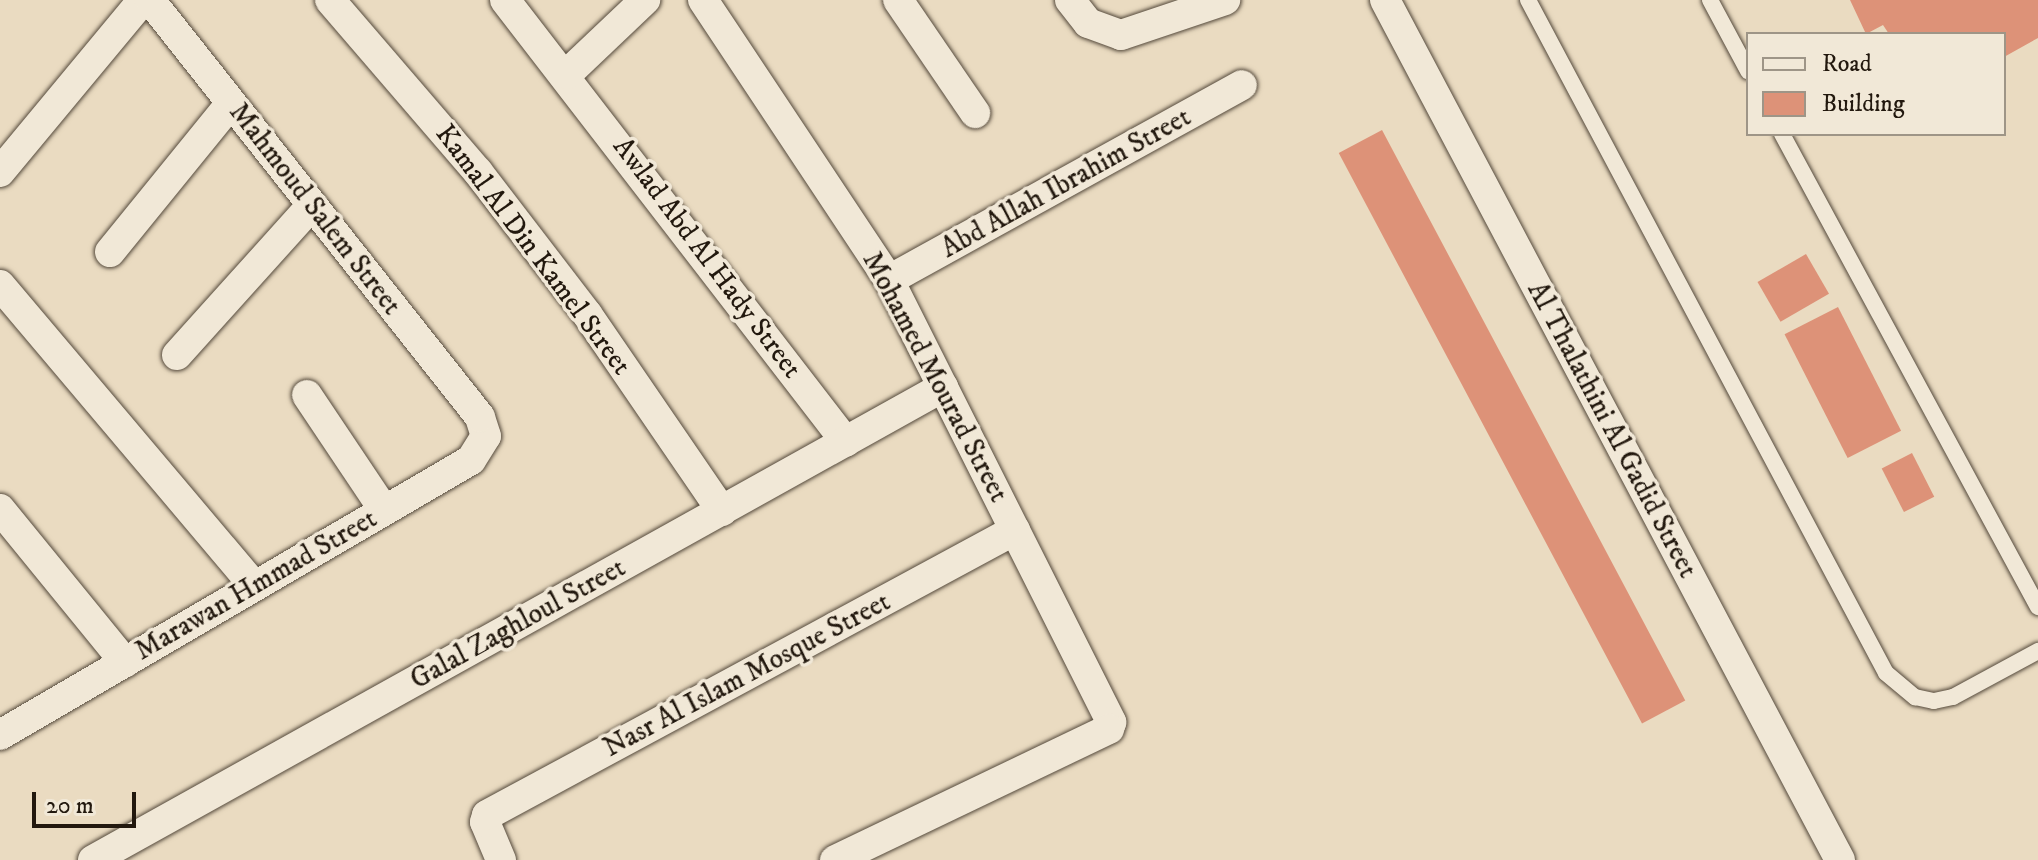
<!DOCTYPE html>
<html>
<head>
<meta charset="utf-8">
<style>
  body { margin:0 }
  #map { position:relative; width:2038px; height:860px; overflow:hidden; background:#eadbc1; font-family:"IM FELL DW Pica",serif }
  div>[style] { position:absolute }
  .building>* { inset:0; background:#dd9278; transform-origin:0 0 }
  .roads { filter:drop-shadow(0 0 2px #54493b) drop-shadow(0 0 2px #54493b) }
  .service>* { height:16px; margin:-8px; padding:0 8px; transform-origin:8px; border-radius:8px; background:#f1e8d7 }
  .minor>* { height:30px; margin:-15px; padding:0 15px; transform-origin:15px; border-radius:15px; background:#f1e8d7 }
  span { translate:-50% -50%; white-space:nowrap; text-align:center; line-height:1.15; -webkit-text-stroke:7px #f1e8d7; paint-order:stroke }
  .street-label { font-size:28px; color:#22180e }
  .legend { position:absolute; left:1746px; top:32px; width:260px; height:104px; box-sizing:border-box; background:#f1e8d7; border:2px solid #9e9587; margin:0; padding:10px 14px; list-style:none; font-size:24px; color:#22180e }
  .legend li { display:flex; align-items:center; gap:16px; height:40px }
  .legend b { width:40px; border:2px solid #9e9587 }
  .scale { position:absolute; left:32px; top:792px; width:104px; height:36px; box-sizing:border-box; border:4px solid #22180e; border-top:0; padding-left:10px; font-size:24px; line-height:28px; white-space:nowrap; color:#22180e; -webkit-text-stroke:6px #f1e8d7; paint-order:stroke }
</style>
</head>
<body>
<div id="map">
  <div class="building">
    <div style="clip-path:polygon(1850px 0,2038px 0,2038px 38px,2004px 57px,2004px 34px,1889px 34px,1883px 25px,1866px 34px)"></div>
    <div style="left:1382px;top:130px;width:646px;height:49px;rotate:62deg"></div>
    <div style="left:1806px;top:254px;width:46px;height:56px;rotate:60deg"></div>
    <div style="left:1838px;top:307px;width:139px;height:60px;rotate:63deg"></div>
    <div style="left:1912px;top:453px;width:49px;height:34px;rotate:63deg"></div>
  </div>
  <div class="roads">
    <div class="service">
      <div style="left:1528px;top:0;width:762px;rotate:61.99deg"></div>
      <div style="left:1886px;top:673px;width:38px;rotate:40deg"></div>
      <div style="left:1915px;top:697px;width:19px;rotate:12deg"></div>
      <div style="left:1934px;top:701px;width:19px;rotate:-12deg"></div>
      <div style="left:1953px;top:697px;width:97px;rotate:-28.4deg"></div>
      <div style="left:1710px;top:0;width:81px;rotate:61.8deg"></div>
      <div style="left:1782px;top:134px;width:538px;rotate:61.58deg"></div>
    </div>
    <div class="minor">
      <div style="left:330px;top:0;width:227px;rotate:49.3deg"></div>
      <div style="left:478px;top:172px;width:179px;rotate:52.5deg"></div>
      <div style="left:587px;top:314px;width:239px;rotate:55.6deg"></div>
      <div style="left:505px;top:0;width:558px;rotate:52.35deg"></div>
      <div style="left:703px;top:0;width:336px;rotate:56.4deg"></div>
      <div style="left:889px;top:280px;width:495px;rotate:63.3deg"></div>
      <div style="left:1111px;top:722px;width:7px;rotate:106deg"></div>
      <div style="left:1109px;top:729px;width:304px;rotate:154.4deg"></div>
      <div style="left:898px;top:0;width:137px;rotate:55.7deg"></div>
      <div style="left:1070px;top:0;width:29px;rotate:52deg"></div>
      <div style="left:1088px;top:23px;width:35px;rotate:20deg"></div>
      <div style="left:1121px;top:35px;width:110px;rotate:-18.6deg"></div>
      <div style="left:1385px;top:0;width:973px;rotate:62.12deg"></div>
      <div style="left:567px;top:74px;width:108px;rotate:-43.5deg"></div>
      <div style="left:0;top:172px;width:224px;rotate:-50.3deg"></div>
      <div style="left:110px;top:252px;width:192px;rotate:-50.9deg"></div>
      <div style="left:889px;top:280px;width:403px;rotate:-28.9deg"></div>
      <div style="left:0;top:285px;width:394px;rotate:49.8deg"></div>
      <div style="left:177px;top:355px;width:202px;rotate:-48deg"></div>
      <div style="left:307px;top:395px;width:138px;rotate:56.2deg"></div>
      <div style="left:0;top:509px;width:198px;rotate:50.8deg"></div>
      <div style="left:0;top:735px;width:545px;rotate:-30.28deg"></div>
      <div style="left:471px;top:460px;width:28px;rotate:-58deg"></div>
      <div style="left:486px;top:436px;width:20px;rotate:-108deg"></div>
      <div style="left:480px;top:417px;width:532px;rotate:-128.36deg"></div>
      <div style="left:93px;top:860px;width:973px;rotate:-29.09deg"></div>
      <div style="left:501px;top:860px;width:41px;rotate:-112.8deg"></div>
      <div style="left:485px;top:822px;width:7px;rotate:-74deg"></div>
      <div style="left:487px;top:815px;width:600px;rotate:-28.36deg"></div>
    </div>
  </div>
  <div class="street-label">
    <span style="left:1066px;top:183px;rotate:-29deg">Abd Allah Ibrahim Street</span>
    <span style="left:315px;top:209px;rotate:52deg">Mahmoud Salem Street</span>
    <span style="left:533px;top:250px;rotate:53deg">Kamal Al Din Kamel Street</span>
    <span style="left:707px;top:258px;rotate:53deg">Awlad Abd Al Hady Street</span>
    <span style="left:935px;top:377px;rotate:62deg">Mohamed Mourad Street</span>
    <span style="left:1612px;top:430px;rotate:62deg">Al Thalathini Al Gadid Street</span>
    <span style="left:256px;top:585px;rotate:-30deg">Marawan Hmmad Street</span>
    <span style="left:518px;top:624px;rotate:-29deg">Galal Zaghloul Street</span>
    <span style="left:747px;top:675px;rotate:-28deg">Nasr Al Islam Mosque Street</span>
  </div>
  <ul class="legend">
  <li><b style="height:10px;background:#f1e8d7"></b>Road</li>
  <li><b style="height:22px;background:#dd9278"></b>Building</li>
  </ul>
  <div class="scale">20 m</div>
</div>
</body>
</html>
